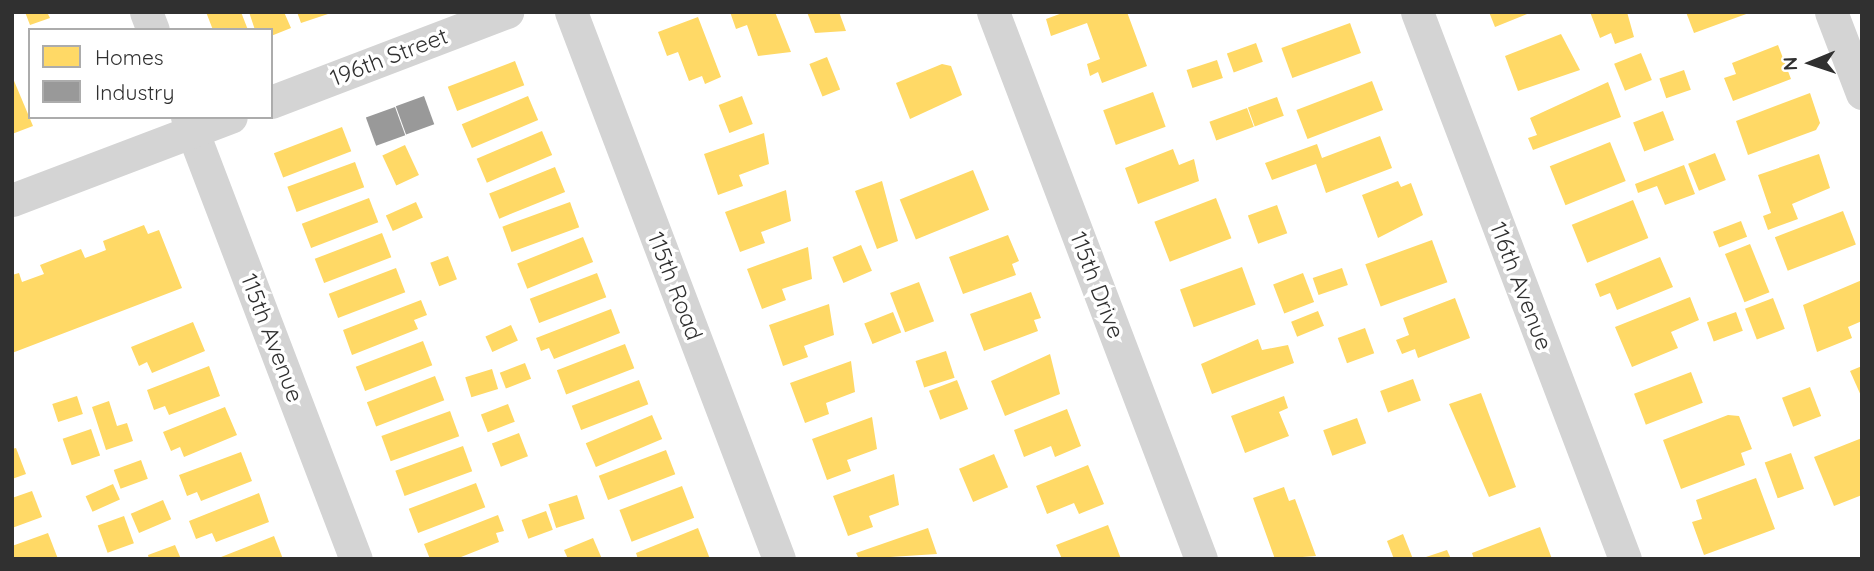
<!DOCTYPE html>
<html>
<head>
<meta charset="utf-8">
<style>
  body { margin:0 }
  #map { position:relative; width:1874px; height:571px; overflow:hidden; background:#fff; font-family:Quicksand,sans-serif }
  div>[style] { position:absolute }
  .homes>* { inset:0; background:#ffd966; transform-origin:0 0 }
  .industry>* { inset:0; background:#999; transform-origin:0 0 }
  .street>* { height:33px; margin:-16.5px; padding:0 16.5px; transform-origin:16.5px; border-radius:16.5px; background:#d4d4d4 }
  span { translate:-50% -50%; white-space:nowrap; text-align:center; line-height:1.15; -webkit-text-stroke:7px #fff; paint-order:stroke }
  .street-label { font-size:23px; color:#303030 }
  .frame { position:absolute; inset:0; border:14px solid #303030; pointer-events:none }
  .legend { position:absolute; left:28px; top:28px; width:245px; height:91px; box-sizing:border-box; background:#fff; border:2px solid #acacac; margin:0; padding:9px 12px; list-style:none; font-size:21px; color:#303030 }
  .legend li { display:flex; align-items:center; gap:14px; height:35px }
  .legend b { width:35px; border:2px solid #acacac }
  .north { position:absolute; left:1776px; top:28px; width:70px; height:70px; -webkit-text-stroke:5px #fff; paint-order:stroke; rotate:268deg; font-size:19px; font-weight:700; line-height:28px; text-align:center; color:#303030 }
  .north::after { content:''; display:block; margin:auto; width:24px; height:32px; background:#303030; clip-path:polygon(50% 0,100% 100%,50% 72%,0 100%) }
</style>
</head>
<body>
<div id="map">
  <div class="homes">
    <div style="clip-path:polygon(25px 12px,47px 12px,50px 18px,30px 25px)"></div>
    <div style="clip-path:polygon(206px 12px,241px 12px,248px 30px,213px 30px)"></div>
    <div style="clip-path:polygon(249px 12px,284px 12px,291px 28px,271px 36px,271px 30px,255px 30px)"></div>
    <div style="clip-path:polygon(297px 12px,331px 12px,331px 13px,301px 23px)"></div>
    <div style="clip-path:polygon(730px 12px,775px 12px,791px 52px,758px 56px,747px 25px,736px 29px)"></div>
    <div style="clip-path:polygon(807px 12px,839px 12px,846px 31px,815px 33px)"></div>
    <div style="clip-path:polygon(1065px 12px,1127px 12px,1147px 66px,1102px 83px,1098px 72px,1090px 76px,1087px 64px,1100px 59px,1087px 23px,1051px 36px,1046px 19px)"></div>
    <div style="clip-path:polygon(1489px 12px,1532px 12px,1495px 27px)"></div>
    <div style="clip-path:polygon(1590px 12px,1627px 12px,1634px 37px,1615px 44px,1611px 33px,1600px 38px)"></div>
    <div style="clip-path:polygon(1686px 12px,1749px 12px,1749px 13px,1694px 33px)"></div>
    <div style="clip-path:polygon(698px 17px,721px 77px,705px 84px,702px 76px,689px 81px,678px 52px,667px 56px,658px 32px)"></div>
    <div style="left:1350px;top:23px;width:32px;height:73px;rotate:70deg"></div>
    <div style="clip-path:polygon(1561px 34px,1580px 70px,1518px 91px,1505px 56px)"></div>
    <div style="left:1256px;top:43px;width:20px;height:31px;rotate:70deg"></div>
    <div style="clip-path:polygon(1778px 45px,1791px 79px,1733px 101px,1724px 78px,1736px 74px,1732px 63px)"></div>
    <div style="left:1641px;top:53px;width:29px;height:29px;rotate:68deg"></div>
    <div style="left:827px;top:57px;width:35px;height:19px;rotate:68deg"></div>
    <div style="left:1217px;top:60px;width:19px;height:32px;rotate:72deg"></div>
    <div style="left:515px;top:61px;width:26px;height:72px;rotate:69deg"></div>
    <div style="clip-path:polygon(942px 64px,951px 66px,962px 95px,910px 119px,896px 83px)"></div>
    <div style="left:1684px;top:70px;width:21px;height:26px;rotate:71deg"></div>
    <div style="clip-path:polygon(12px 76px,33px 126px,12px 134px)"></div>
    <div style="left:1372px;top:81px;width:31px;height:81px;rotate:69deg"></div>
    <div style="clip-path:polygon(1608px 82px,1621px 117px,1533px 150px,1528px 138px,1537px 135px,1530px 118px)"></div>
    <div style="left:1153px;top:92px;width:37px;height:53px;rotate:70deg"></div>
    <div style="clip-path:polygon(1810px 93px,1820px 123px,1816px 130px,1748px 155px,1736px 121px)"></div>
    <div style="left:528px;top:96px;width:26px;height:72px;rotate:67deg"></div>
    <div style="left:742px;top:96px;width:30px;height:25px;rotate:69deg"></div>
    <div style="left:1277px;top:97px;width:20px;height:31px;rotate:70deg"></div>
    <div style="left:1247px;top:108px;width:20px;height:40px;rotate:70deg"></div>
    <div style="left:1663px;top:111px;width:31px;height:32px;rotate:69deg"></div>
    <div style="left:342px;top:127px;width:26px;height:73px;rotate:69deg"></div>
    <div style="left:542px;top:131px;width:26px;height:71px;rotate:67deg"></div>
    <div style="clip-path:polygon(764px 133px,769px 164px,739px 175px,743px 186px,718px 195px,704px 154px)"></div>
    <div style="clip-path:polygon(1380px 136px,1392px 168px,1326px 193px,1316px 164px,1272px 180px,1265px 163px,1317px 144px,1322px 158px)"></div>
    <div style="left:1610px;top:142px;width:42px;height:65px;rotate:68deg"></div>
    <div style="left:405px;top:145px;width:33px;height:25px;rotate:65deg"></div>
    <div style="clip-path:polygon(1173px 149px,1179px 165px,1194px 159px,1199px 181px,1138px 204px,1125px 168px)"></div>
    <div style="left:1715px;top:153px;width:29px;height:29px;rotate:68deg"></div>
    <div style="clip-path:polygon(1819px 154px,1830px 188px,1792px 204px,1798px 219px,1768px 230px,1763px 216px,1771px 213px,1758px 175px)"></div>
    <div style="left:355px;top:162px;width:27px;height:72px;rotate:70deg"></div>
    <div style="clip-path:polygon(1684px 165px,1695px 194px,1665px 205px,1657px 186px,1638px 193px,1635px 184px)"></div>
    <div style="left:555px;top:167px;width:27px;height:71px;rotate:68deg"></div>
    <div style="left:973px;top:170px;width:43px;height:79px;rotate:68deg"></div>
    <div style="clip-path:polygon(882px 181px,898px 241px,877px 249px,855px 191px)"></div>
    <div style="clip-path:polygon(1398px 181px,1401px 187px,1411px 183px,1423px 215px,1378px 238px,1362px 195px)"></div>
    <div style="clip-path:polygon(786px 190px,791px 221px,761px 232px,765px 243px,740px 252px,725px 212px)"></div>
    <div style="left:369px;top:198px;width:26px;height:72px;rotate:69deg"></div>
    <div style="left:1216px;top:198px;width:43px;height:66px;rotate:69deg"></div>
    <div style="left:1633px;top:200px;width:41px;height:66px;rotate:68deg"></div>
    <div style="left:416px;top:202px;width:17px;height:33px;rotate:66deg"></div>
    <div style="left:570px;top:202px;width:27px;height:72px;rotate:70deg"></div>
    <div style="left:1277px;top:205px;width:30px;height:31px;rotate:70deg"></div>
    <div style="left:1843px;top:211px;width:36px;height:73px;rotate:69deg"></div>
    <div style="left:1741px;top:221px;width:17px;height:30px;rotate:69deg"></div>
    <div style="clip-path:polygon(144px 225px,148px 234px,159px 230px,182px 288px,12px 353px,12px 275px,19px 273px,22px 282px,44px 274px,40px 265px,81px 249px,85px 258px,96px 254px,106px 250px,103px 241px)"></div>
    <div style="left:382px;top:233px;width:26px;height:72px;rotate:69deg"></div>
    <div style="clip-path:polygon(1008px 235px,1019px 261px,1012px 264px,1016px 275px,963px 294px,949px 257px)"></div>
    <div style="left:583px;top:237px;width:27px;height:71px;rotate:68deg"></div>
    <div style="left:1432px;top:240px;width:45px;height:71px;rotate:70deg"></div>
    <div style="left:1750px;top:244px;width:52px;height:27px;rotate:68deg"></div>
    <div style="left:861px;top:245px;width:28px;height:31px;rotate:67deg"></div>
    <div style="clip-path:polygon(808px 247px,812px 279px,782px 289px,786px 300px,762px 309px,747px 269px)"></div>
    <div style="left:448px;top:256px;width:25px;height:19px;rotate:69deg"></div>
    <div style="clip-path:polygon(1660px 257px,1673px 287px,1617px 310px,1610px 293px,1600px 297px,1595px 284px)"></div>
    <div style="left:1242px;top:267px;width:40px;height:66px;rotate:70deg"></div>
    <div style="left:396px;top:268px;width:26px;height:72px;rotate:69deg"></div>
    <div style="left:1342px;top:268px;width:18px;height:31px;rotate:71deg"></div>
    <div style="left:597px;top:273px;width:26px;height:72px;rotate:69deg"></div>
    <div style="left:1303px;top:273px;width:31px;height:32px;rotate:69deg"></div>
    <div style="clip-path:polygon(1862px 280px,1862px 321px,1848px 327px,1852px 338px,1817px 352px,1803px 305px)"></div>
    <div style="left:919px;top:282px;width:42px;height:31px;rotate:69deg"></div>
    <div style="clip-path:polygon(1031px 292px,1041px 318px,1034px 320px,1038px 331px,984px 351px,970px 314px)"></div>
    <div style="clip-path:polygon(1690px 297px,1699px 320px,1671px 332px,1678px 348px,1632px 367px,1615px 327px)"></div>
    <div style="clip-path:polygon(1455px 298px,1470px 338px,1418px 358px,1415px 349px,1402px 354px,1396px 340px,1409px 335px,1403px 318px)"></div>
    <div style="left:1773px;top:298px;width:33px;height:30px;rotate:69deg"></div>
    <div style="clip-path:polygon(421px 300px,427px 315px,414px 320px,418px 329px,352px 355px,343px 330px)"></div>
    <div style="clip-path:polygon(829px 304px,834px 335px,804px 346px,808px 357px,783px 366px,769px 325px)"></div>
    <div style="clip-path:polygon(611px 309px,620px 333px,554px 359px,549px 348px,541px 351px,536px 338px)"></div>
    <div style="left:1318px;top:311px;width:16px;height:29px;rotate:68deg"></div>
    <div style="left:893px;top:312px;width:22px;height:31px;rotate:68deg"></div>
    <div style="left:1736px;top:312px;width:20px;height:31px;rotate:70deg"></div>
    <div style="clip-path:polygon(193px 322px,205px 351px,152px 373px,147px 362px,139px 366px,131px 347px)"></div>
    <div style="left:511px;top:325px;width:17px;height:28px;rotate:66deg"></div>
    <div style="left:1365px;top:328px;width:27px;height:29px;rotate:70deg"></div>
    <div style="clip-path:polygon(1258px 339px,1262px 350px,1288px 345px,1294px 363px,1212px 394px,1201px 364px)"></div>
    <div style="left:423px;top:341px;width:26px;height:72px;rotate:69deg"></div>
    <div style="left:625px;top:344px;width:26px;height:73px;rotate:69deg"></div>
    <div style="left:946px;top:351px;width:28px;height:32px;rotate:72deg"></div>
    <div style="clip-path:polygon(1050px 354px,1060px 394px,1005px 416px,991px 381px)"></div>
    <div style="clip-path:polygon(851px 361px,855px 392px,826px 403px,829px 414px,805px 423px,790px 383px)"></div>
    <div style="left:525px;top:363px;width:17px;height:27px;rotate:69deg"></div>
    <div style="clip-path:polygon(209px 366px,220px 396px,169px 415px,165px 406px,154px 410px,147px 390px)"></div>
    <div style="clip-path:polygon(1862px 366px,1862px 398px,1850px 371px)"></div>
    <div style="left:492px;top:369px;width:21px;height:28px;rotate:73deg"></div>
    <div style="left:1691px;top:372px;width:33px;height:61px;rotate:69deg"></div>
    <div style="left:435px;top:376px;width:26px;height:73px;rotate:69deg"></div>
    <div style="left:1413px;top:379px;width:23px;height:35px;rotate:70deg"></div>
    <div style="left:639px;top:380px;width:26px;height:72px;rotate:69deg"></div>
    <div style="left:957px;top:380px;width:31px;height:30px;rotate:69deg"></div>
    <div style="left:1810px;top:387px;width:31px;height:30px;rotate:69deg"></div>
    <div style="clip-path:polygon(1481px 393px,1516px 487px,1489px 497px,1449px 404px)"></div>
    <div style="left:77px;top:396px;width:19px;height:26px;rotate:72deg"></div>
    <div style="clip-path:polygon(1284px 396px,1288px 408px,1279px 412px,1289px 436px,1245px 453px,1231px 416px)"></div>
    <div style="clip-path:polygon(109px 401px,117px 426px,127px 423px,133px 441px,106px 450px,92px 407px)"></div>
    <div style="left:508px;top:404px;width:19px;height:29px;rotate:69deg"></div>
    <div style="clip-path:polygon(225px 407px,237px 435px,184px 457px,180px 447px,171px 451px,163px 432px)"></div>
    <div style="clip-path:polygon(1067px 409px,1081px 446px,1055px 457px,1051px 446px,1024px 457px,1014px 430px)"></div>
    <div style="left:450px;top:411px;width:27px;height:73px;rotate:70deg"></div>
    <div style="left:652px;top:415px;width:26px;height:72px;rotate:67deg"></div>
    <div style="clip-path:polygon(1728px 415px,1739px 416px,1752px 449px,1741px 453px,1745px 465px,1681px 489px,1663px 440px)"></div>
    <div style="clip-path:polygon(872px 417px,877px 449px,847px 460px,851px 471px,827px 480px,812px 439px)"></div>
    <div style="left:1357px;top:418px;width:27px;height:36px;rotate:70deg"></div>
    <div style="left:91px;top:429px;width:28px;height:30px;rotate:71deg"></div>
    <div style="left:519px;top:433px;width:25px;height:29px;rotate:69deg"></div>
    <div style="clip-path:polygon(1862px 438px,1862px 495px,1834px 506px,1814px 457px)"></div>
    <div style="left:463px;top:446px;width:27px;height:72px;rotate:70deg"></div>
    <div style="clip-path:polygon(16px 448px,26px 474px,12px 479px,12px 449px)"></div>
    <div style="left:666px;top:450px;width:26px;height:72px;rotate:69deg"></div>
    <div style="clip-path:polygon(241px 452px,252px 481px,201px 501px,197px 492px,187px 496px,179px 475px)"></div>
    <div style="left:1791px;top:453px;width:38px;height:28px;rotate:70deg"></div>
    <div style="left:994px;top:454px;width:36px;height:38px;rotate:67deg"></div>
    <div style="left:141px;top:460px;width:20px;height:29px;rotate:70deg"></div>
    <div style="clip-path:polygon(1088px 465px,1104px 504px,1079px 514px,1074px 503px,1047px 514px,1036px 486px)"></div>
    <div style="clip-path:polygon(894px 474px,899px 505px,869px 516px,873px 527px,848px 536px,833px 496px)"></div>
    <div style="clip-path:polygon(1756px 478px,1775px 529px,1704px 555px,1692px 522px,1702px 519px,1696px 500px)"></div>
    <div style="left:476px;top:483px;width:26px;height:72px;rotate:69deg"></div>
    <div style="left:113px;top:484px;width:17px;height:30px;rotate:66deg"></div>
    <div style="left:682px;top:486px;width:34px;height:67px;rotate:69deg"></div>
    <div style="clip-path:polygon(1284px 487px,1289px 501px,1295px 499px,1316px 556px,1275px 559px,1253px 498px)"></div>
    <div style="clip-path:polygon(32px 491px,42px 517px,12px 528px,12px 498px)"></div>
    <div style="clip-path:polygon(259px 493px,269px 522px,216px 542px,212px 533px,196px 539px,189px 521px)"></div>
    <div style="left:577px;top:495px;width:25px;height:30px;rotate:72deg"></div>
    <div style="left:163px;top:500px;width:21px;height:35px;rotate:67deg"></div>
    <div style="left:546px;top:511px;width:20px;height:26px;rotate:70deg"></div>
    <div style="clip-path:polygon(498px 515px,504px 531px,496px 533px,499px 542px,456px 559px,430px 559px,424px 544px)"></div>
    <div style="left:124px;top:516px;width:29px;height:28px;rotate:70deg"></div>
    <div style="clip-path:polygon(1108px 525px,1121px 559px,1062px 559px,1056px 545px)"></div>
    <div style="clip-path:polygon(1540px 527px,1552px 559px,1474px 559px,1472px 553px)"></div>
    <div style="clip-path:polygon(698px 528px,710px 559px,638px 559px,636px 553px)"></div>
    <div style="clip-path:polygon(928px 528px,937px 554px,859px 559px,856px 553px)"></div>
    <div style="clip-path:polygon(48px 533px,58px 559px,12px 559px,12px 546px)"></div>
    <div style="clip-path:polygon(1403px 534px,1413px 559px,1394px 559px,1387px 541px)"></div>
    <div style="clip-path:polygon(274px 536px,283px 559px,216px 559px)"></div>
    <div style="clip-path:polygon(593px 538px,602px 559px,568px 559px,564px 550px)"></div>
    <div style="clip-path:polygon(175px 545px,181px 559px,149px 559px,148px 555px)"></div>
    <div style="clip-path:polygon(1447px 550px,1451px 559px,1424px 559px,1423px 558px)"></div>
  </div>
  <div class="industry">
    <div style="left:424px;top:96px;width:30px;height:30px;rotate:70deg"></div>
    <div style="left:395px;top:107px;width:30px;height:31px;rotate:70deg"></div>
  </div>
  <div class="street">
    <div style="left:146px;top:12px;width:19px;rotate:69deg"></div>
    <div style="left:571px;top:12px;width:585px;rotate:69.18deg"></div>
    <div style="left:993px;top:12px;width:585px;rotate:69.18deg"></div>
    <div style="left:1417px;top:12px;width:585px;rotate:69.18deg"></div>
    <div style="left:1831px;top:12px;width:87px;rotate:69.1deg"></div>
    <div style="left:271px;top:102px;width:253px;rotate:-20.9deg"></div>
    <div style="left:187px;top:117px;width:473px;rotate:69.1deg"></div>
    <div style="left:12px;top:200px;width:234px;rotate:-20.8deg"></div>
  </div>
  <div class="street-label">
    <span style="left:389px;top:57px;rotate:-21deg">196th Street</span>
    <span style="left:1097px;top:285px;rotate:69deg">115th Drive</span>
    <span style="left:675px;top:286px;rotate:69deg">115th Road</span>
    <span style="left:1521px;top:286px;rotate:69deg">116th Avenue</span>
    <span style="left:272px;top:338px;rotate:69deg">115th Avenue</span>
  </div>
  <div class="frame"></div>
  <ul class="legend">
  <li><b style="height:19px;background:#ffd966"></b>Homes</li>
  <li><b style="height:19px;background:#999"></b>Industry</li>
  </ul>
  <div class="north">N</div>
</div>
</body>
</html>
